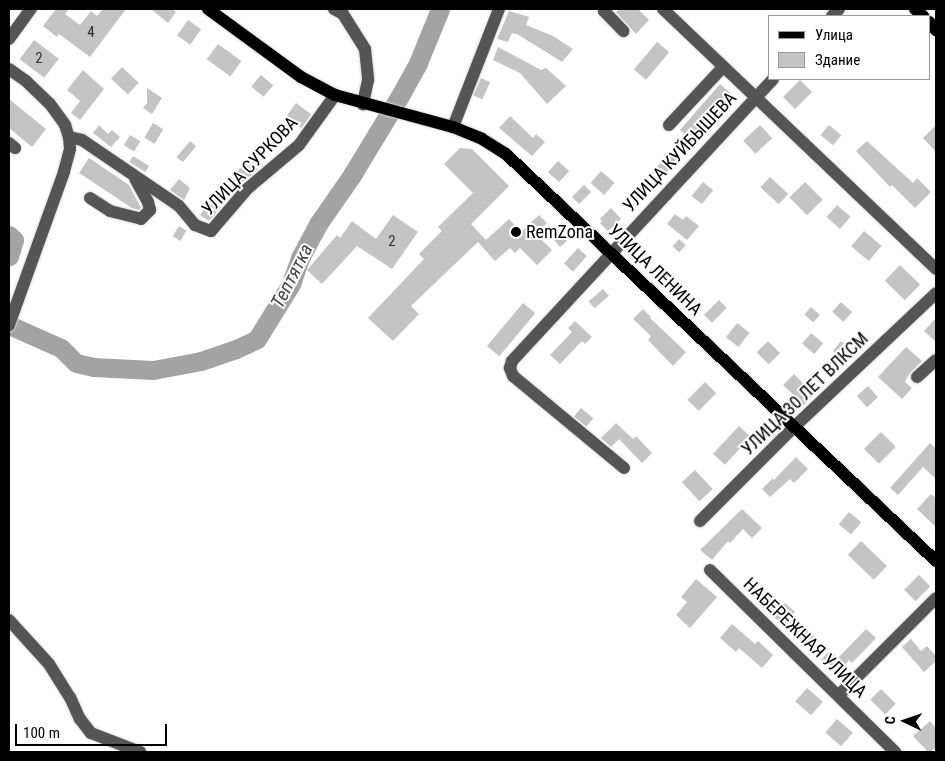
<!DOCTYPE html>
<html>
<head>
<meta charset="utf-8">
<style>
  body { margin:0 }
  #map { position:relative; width:945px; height:761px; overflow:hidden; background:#fff; font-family:"Roboto Condensed",sans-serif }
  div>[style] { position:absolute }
  .river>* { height:19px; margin:-9.5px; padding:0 9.5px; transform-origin:9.5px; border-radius:9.5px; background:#a3a3a3 }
  .building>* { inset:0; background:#c4c4c4; transform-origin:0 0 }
  .roads { filter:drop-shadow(0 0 1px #dbdbdb) drop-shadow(0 0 1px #dbdbdb) }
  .minor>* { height:12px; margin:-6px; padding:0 6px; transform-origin:6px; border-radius:6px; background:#555 }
  .major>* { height:12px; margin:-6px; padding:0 6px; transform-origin:6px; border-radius:6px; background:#000 }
  .dots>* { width:14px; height:14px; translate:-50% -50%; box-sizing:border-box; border:2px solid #fff; border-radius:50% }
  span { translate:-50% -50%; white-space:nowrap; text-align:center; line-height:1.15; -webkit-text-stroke:4px #fff; paint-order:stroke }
  .number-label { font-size:15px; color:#313131 }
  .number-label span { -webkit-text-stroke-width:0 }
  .street-label { font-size:18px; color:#000 }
  .poi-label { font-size:18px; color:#000 }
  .left { translate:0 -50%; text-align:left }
  .water-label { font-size:19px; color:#444; font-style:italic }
  .frame { position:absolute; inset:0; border:10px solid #000; pointer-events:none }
  .legend { position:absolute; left:768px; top:15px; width:162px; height:65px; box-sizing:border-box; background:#fff; border:1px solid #999; margin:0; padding:6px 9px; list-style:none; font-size:15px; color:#000 }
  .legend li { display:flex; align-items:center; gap:10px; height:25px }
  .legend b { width:25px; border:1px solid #999 }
  .north { position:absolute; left:880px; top:696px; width:50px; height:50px; -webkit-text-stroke:4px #fff; paint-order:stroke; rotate:273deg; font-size:14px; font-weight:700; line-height:20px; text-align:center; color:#000 }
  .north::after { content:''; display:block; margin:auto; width:18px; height:22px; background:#000; clip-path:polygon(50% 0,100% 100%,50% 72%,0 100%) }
  .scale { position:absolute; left:15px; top:724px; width:152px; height:22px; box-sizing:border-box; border:2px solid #000; border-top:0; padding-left:6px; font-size:15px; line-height:18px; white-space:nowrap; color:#000; -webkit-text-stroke:4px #fff; paint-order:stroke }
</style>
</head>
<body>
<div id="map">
  <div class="river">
    <div style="left:9px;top:235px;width:7px;rotate:45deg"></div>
    <div style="left:14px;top:240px;width:17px;rotate:107deg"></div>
    <div style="left:9px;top:325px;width:57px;rotate:23.9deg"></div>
    <div style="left:61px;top:348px;width:21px;rotate:45deg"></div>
    <div style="left:76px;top:363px;width:17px;rotate:13deg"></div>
    <div style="left:93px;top:367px;width:60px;rotate:2.9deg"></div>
    <div style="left:153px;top:370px;width:49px;rotate:-10.6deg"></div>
    <div style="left:201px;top:361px;width:37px;rotate:-19deg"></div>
    <div style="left:236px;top:349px;width:23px;rotate:-25deg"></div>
    <div style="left:257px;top:339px;width:65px;rotate:-58.3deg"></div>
    <div style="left:291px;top:284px;width:28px;rotate:-71deg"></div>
    <div style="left:300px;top:258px;width:38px;rotate:-62deg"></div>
    <div style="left:318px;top:224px;width:60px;rotate:-55.2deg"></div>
    <div style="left:352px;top:175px;width:95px;rotate:-58.8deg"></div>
    <div style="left:401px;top:94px;width:35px;rotate:-61deg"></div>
    <div style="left:418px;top:63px;width:58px;rotate:-67.8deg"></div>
  </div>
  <div class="building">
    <div style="clip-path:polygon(56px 9px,69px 9px,65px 14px,80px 25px,91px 11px,97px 16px,103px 9px,126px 9px,90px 57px,59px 34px,57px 37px,43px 26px)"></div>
    <div style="clip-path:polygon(151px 9px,172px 9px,176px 12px,168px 23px)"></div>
    <div style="clip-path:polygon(620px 9px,638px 9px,649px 20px,636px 34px,616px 12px)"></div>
    <div style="clip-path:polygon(509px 11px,529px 17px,526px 25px,553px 36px,573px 49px,562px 62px,517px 34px,512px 33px,508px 42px,497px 39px)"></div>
    <div style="left:188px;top:20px;width:16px;height:19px;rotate:35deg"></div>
    <div style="left:34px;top:40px;width:31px;height:24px;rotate:37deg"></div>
    <div style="left:657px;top:42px;width:16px;height:36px;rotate:40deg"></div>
    <div style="left:218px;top:44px;width:29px;height:19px;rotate:36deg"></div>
    <div style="clip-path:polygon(498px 47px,541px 70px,546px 68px,566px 86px,547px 104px,520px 73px,493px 60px)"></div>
    <div style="left:122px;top:67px;width:23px;height:16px;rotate:43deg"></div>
    <div style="clip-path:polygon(83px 70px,104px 89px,80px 120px,71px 113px,80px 101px,67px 90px)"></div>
    <div style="left:261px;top:75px;width:16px;height:15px;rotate:40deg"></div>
    <div style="left:481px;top:78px;width:10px;height:19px;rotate:24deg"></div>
    <div style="left:800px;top:80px;width:17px;height:24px;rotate:45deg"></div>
    <div style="left:720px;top:84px;width:20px;height:61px;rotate:41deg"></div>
    <div style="clip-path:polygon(147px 88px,162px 98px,152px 114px,143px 108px,147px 103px)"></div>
    <div style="clip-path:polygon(9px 99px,46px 129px,32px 147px,9px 128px)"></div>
    <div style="left:296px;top:103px;width:19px;height:17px;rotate:36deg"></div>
    <div style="clip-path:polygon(510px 116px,533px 138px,536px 134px,545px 142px,532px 156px,499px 128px)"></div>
    <div style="left:153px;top:123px;width:12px;height:17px;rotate:31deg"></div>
    <div style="clip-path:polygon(99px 125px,108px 134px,112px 130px,120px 137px,111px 147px,93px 133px)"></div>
    <div style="left:760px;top:125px;width:18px;height:23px;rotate:47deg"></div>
    <div style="left:829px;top:125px;width:16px;height:13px;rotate:40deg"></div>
    <div style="clip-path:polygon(936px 125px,936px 152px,923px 138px)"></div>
    <div style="left:130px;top:135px;width:12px;height:12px;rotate:31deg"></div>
    <div style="left:190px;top:141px;width:8px;height:21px;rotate:40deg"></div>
    <div style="clip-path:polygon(867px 141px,913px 183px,917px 178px,931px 192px,915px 208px,892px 185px,890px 187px,856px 151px)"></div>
    <div style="clip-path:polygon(460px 148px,472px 149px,509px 186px,471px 224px,486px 240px,509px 219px,521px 232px,539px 215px,547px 223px,536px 234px,552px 250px,537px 265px,520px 248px,515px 253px,510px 248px,495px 261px,478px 242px,411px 306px,419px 314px,393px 341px,368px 318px,424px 259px,419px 254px,442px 231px,438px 227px,473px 193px,444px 164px)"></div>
    <div style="left:669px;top:153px;width:11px;height:21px;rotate:41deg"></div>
    <div style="left:133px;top:156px;width:19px;height:7px;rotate:32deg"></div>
    <div style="clip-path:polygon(89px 158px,129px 185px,141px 208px,139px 210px,132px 208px,79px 173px)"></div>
    <div style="clip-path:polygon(249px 159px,258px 169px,243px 182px,235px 174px)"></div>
    <div style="left:558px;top:161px;width:15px;height:15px;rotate:42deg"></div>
    <div style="left:601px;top:171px;width:18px;height:16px;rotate:41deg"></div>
    <div style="left:770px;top:177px;width:25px;height:14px;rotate:43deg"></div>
    <div style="clip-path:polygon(179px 179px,190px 188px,184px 200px,170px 190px)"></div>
    <div style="left:703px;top:182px;width:13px;height:18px;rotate:39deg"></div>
    <div style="left:805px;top:182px;width:25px;height:22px;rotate:45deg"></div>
    <div style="left:584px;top:185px;width:10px;height:17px;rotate:45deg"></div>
    <div style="clip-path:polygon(211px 200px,221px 207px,209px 221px,200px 215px)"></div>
    <div style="left:837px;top:205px;width:18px;height:16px;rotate:41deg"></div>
    <div style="clip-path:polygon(611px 208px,621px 219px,608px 231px,600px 223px,602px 221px,600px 219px)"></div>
    <div style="clip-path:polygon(675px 214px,683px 220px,686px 216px,699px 226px,687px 240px,667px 224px)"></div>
    <div style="clip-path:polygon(393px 215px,418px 232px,392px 269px,357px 246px,322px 284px,307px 270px,337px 235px,340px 238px,352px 221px,376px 239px)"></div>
    <div style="left:179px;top:226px;width:9px;height:12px;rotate:32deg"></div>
    <div style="left:864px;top:231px;width:23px;height:20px;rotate:40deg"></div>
    <div style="clip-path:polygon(561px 233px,567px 241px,560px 247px,554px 240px)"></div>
    <div style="left:679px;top:239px;width:9px;height:10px;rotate:41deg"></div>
    <div style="left:578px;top:248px;width:12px;height:21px;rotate:42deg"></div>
    <div style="left:900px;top:265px;width:28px;height:22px;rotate:44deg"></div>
    <div style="left:603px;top:289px;width:9px;height:19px;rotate:49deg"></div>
    <div style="left:719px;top:300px;width:11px;height:21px;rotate:45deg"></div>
    <div style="left:841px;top:302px;width:15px;height:13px;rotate:42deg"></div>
    <div style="left:523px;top:303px;width:16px;height:56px;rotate:40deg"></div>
    <div style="left:811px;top:307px;width:12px;height:10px;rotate:42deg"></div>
    <div style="clip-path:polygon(643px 309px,651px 317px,650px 318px,686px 352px,673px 366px,648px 340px,651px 336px,633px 319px)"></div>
    <div style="clip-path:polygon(936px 318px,936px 342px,924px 331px)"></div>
    <div style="clip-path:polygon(575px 321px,592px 337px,585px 344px,582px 341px,560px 364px,550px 355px,572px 332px,568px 328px)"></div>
    <div style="left:737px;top:323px;width:16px;height:18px;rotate:38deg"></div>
    <div style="left:811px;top:333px;width:16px;height:14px;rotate:40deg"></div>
    <div style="left:768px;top:341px;width:17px;height:16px;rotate:45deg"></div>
    <div style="left:841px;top:341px;width:16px;height:13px;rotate:40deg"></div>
    <div style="clip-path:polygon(906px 347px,922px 361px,909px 374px,905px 382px,912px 388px,902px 399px,878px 377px)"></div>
    <div style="clip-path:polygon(794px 374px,808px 388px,814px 382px,820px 388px,804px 405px,783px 385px)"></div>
    <div style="left:705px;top:382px;width:16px;height:25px;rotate:45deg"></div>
    <div style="left:868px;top:386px;width:15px;height:15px;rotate:48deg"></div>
    <div style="left:581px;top:408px;width:16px;height:11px;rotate:40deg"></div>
    <div style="clip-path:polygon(616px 423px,633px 439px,636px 436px,652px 453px,642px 463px,619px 439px,611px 447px,601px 438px)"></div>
    <div style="left:739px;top:426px;width:16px;height:38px;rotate:43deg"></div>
    <div style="left:881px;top:432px;width:21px;height:24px;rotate:45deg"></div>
    <div style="clip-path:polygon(930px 443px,936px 449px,936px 479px,923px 467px,898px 495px,890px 488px)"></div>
    <div style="clip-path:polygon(796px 457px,808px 469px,794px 483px,790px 479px,770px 497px,762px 489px,773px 478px,774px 480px)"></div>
    <div style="left:695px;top:470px;width:26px;height:18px;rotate:47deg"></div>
    <div style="clip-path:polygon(931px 494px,936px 498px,936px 527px,917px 509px)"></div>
    <div style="clip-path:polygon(742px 509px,762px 528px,752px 538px,743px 529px,730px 543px,728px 541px,712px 560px,700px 550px)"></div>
    <div style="left:849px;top:512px;width:16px;height:16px;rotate:40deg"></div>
    <div style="left:861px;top:541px;width:36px;height:19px;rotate:44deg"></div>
    <div style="left:919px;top:575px;width:16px;height:21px;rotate:45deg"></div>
    <div style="clip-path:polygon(696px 579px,717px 597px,690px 628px,676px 615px,687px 602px,681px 597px)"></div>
    <div style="clip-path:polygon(766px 593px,782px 607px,785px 603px,795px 612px,791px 616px,816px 638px,809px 646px,757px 603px)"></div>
    <div style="clip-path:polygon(732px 624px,755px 644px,758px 641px,773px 655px,762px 668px,739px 648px,736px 652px,720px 638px)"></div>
    <div style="clip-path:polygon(866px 629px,876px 638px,852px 663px,849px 660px,837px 674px,821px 660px,830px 650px,838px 658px)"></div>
    <div style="clip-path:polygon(911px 639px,921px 651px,927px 646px,936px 656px,936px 661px,924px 672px,902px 647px)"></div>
    <div style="left:807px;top:688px;width:21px;height:18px;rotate:41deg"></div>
    <div style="left:881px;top:689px;width:21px;height:15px;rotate:45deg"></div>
    <div style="left:837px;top:719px;width:21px;height:18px;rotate:41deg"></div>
    <div style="clip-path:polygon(930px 721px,936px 728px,936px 747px,931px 752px,928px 752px,913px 736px)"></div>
  </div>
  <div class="roads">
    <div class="minor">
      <div style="left:334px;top:9px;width:10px;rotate:29deg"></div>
      <div style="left:343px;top:14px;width:41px;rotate:57.8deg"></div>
      <div style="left:365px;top:49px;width:31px;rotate:84deg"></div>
      <div style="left:368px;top:80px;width:25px;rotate:102deg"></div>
      <div style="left:606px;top:9px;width:3px;rotate:135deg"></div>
      <div style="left:604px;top:11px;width:28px;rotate:46deg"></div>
      <div style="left:663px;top:9px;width:377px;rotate:43.6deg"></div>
      <div style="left:832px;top:16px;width:10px;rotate:-45deg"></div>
      <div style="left:9px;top:39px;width:37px;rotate:-54deg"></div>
      <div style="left:9px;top:69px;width:21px;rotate:35deg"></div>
      <div style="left:26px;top:81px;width:33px;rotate:44deg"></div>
      <div style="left:50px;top:104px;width:26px;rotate:54deg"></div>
      <div style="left:65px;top:125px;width:13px;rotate:72deg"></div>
      <div style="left:69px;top:137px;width:12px;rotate:85deg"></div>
      <div style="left:70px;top:149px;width:24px;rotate:105deg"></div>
      <div style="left:64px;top:172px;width:163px;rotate:109.8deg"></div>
      <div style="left:669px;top:125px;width:79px;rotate:-47deg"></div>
      <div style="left:453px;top:127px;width:127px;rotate:-68.7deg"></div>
      <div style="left:69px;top:137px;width:13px;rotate:13deg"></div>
      <div style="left:82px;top:140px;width:117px;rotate:34.2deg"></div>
      <div style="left:179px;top:206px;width:25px;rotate:50deg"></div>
      <div style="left:195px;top:225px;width:17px;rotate:21deg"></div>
      <div style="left:211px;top:231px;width:55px;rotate:-49.4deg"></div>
      <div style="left:247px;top:189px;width:68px;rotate:-40.2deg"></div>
      <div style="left:299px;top:145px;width:62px;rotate:-54.2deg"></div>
      <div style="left:9px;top:143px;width:8px;rotate:40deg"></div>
      <div style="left:90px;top:198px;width:24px;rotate:33deg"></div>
      <div style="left:110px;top:211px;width:32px;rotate:14deg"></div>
      <div style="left:141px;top:219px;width:13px;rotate:-45deg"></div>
      <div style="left:150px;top:210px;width:8px;rotate:-104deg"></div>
      <div style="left:148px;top:202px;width:26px;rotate:-119deg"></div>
      <div style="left:917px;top:377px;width:25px;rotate:-42deg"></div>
      <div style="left:624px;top:468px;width:144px;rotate:-140.3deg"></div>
      <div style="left:513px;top:376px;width:9px;rotate:-111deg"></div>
      <div style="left:510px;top:368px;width:7px;rotate:-74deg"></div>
      <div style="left:512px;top:361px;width:384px;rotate:-47.2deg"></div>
      <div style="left:700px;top:521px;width:133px;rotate:-45deg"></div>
      <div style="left:794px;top:427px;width:195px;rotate:-43.3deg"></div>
      <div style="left:710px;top:570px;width:260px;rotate:44.5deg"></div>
      <div style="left:9px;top:620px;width:59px;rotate:47.7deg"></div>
      <div style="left:49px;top:664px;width:39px;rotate:58deg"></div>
      <div style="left:70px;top:697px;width:24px;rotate:66deg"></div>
      <div style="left:80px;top:719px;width:18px;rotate:52deg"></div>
      <div style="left:91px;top:733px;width:53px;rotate:21.2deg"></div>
      <div style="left:839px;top:695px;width:137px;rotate:-45deg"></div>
    </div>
    <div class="major">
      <div style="left:208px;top:9px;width:115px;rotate:36.2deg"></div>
      <div style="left:301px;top:77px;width:38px;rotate:28deg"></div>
      <div style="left:335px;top:95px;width:122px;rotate:15.2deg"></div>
      <div style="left:453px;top:127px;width:31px;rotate:22deg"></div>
      <div style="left:482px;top:139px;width:28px;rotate:32deg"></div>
      <div style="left:506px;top:154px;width:592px;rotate:43.43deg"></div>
      <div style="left:915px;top:9px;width:11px;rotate:41deg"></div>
      <div style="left:929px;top:22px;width:11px;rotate:49deg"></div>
    </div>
  </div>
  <div class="dots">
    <div style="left:516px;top:232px;background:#000"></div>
  </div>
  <div class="number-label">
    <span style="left:91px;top:33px">4</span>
    <span style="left:39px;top:59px">2</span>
    <span style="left:392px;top:242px">2</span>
  </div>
  <div class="street-label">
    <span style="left:680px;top:152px;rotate:-47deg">УЛИЦА КУЙБЫШЕВА</span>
    <span style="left:250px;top:166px;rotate:-46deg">УЛИЦА СУРКОВА</span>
    <span style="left:655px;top:270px;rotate:44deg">УЛИЦА ЛЕНИНА</span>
    <span style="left:805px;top:394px;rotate:-44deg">УЛИЦА 30 ЛЕТ ВЛКСМ</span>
    <span style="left:805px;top:638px;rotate:44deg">НАБЕРЕЖНАЯ УЛИЦА</span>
  </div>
  <div class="poi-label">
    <span class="left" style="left:526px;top:232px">RemZona</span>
  </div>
  <div class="water-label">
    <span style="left:292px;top:276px;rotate:-63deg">Тептятка</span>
  </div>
  <div class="frame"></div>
  <ul class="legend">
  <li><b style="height:6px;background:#000"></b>Улица</li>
  <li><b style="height:14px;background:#c4c4c4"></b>Здание</li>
  </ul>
  <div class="north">С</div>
  <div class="scale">100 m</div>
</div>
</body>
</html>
